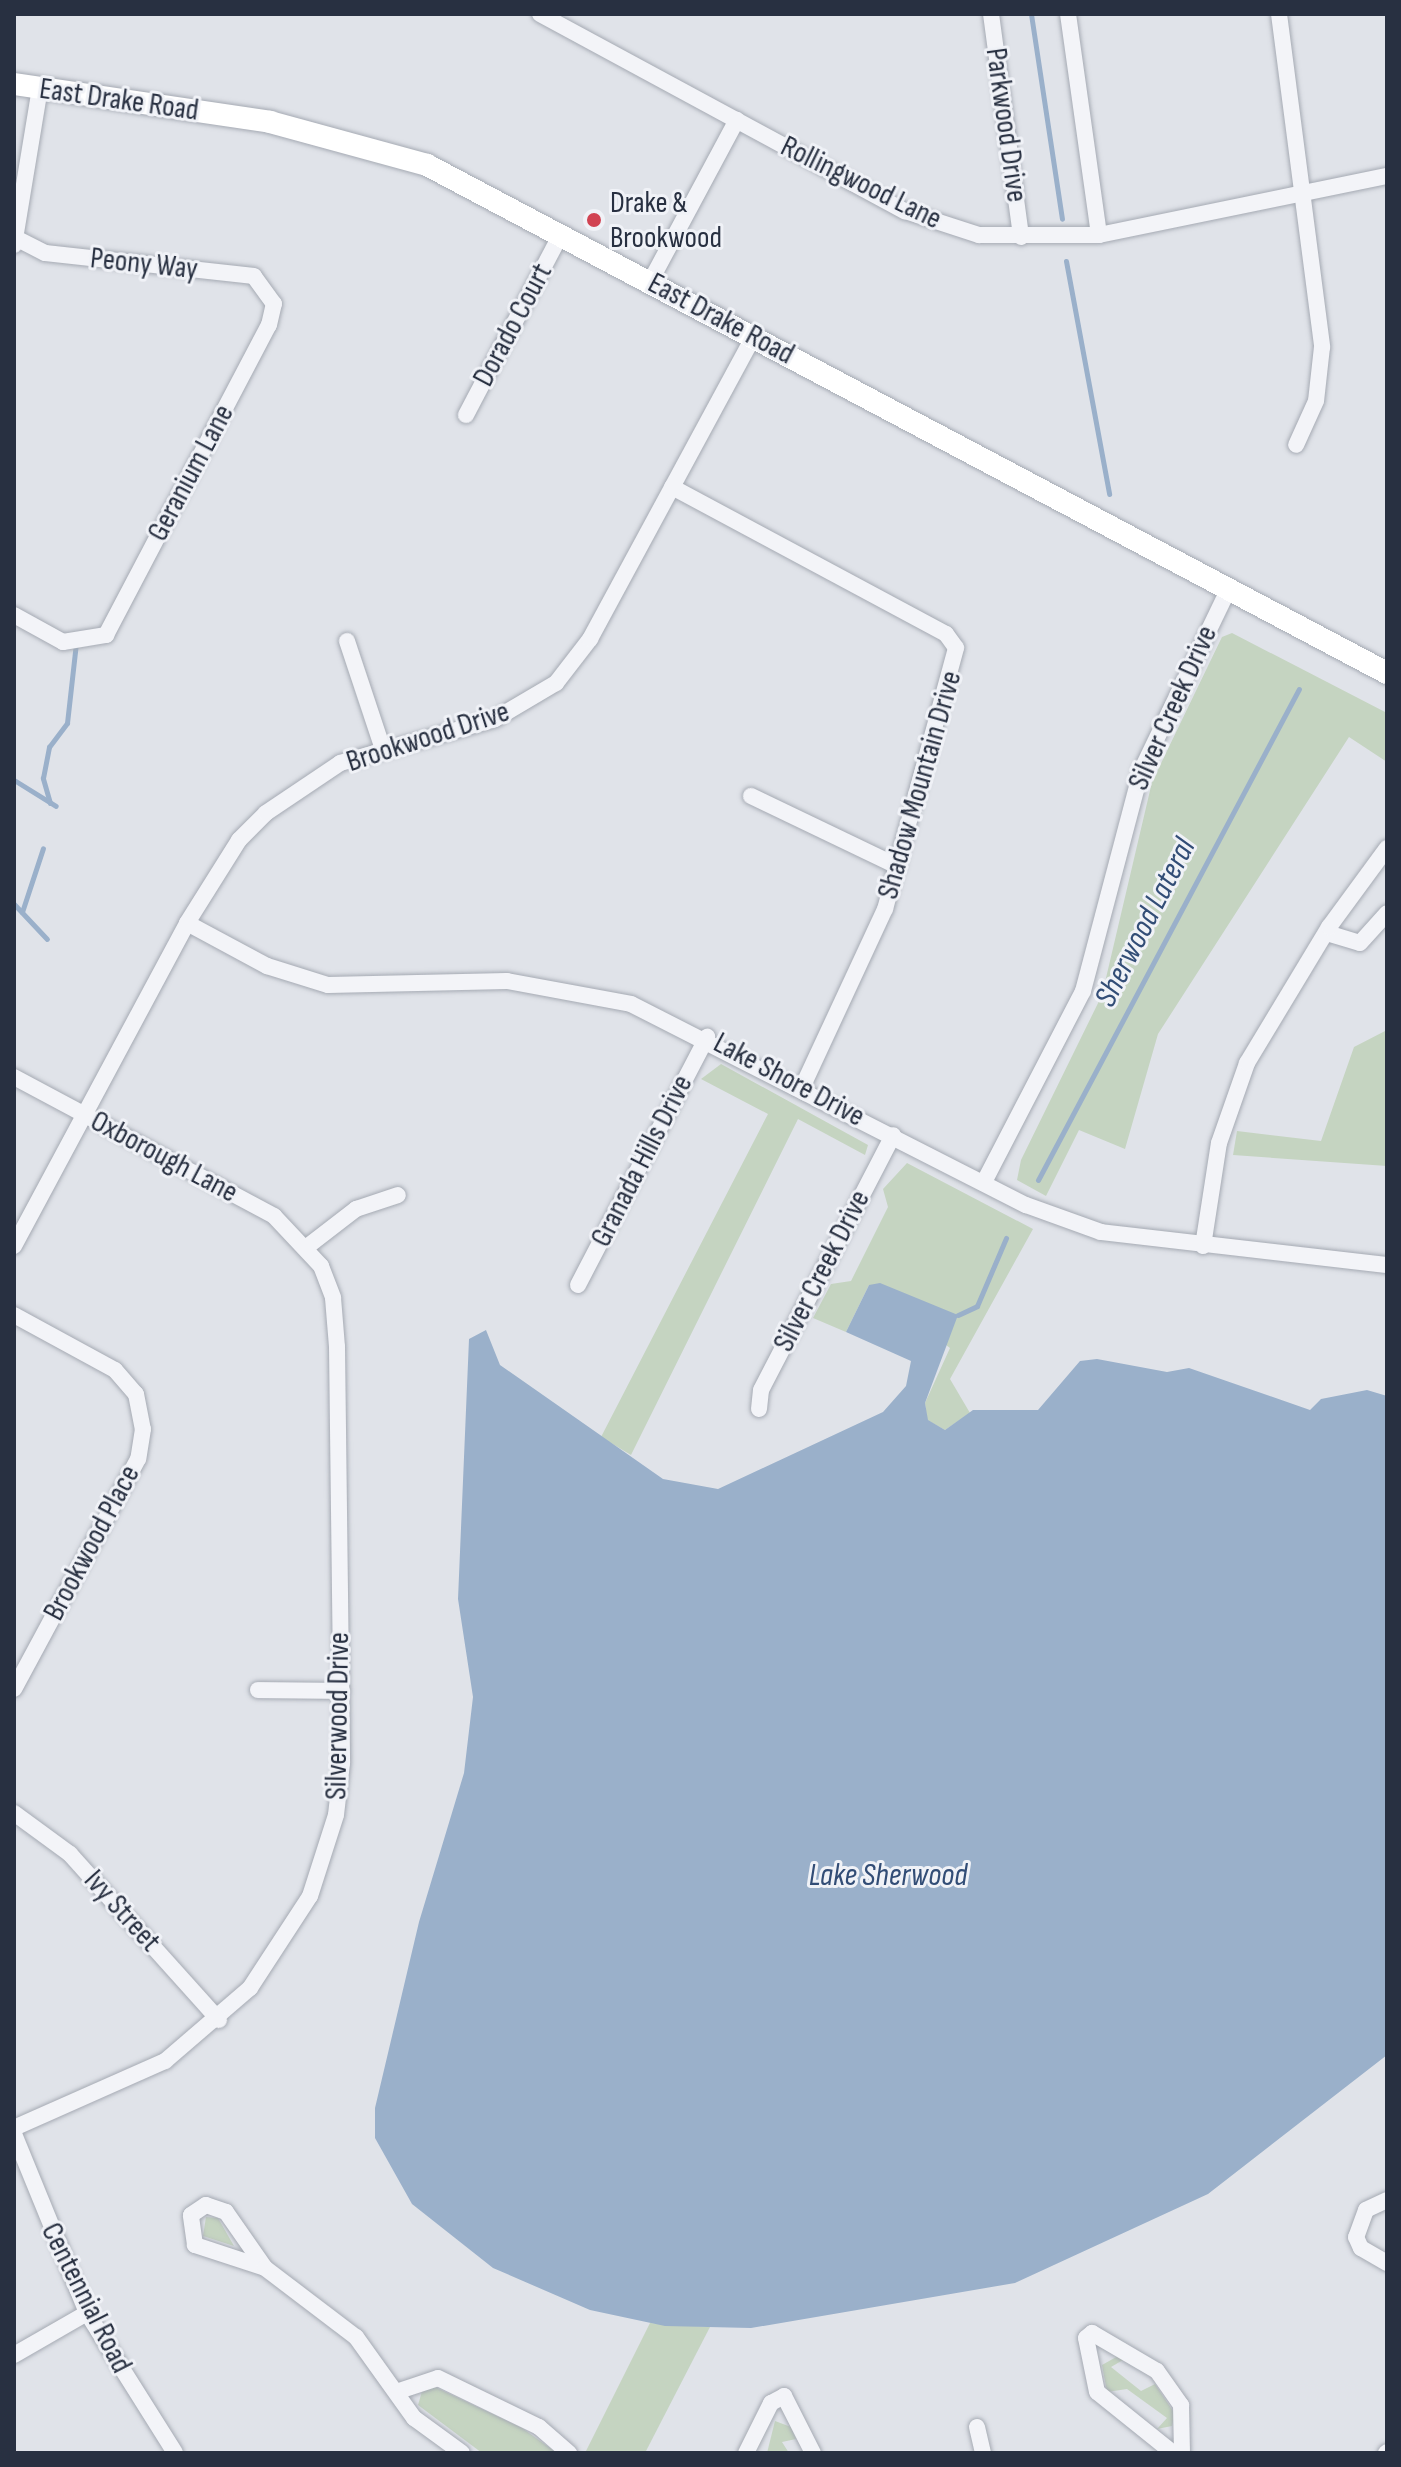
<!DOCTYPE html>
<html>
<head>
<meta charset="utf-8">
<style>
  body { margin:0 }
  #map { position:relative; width:1401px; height:2467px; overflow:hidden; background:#e0e3e9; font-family:"Sofia Sans Condensed",sans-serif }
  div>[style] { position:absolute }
  .green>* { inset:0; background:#c5d4c1 }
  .water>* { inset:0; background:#9ab0ca }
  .stream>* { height:5px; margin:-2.5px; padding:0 2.5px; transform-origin:2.5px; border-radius:2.5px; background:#9ab0ca }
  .roads { filter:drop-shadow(0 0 2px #a5aab3) drop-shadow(0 0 2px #a5aab3) }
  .street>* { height:16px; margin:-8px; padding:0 8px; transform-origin:8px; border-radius:8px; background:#f3f4f8 }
  .secondary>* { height:22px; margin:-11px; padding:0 11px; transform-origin:11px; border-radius:11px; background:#fff }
  .dots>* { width:22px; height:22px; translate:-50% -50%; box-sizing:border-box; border:4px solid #f0f2f7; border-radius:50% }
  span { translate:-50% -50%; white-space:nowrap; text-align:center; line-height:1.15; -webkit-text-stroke:6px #f0f2f7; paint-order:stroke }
  .street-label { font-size:30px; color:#283041 }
  .poi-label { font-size:30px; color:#283041 }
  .left { translate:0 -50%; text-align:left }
  .water-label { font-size:32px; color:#324d76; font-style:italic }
  .frame { position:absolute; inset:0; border:16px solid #283041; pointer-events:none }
</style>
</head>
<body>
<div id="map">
  <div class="green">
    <div style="clip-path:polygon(1232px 633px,1387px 713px,1387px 762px,1349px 737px,1158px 1034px,1125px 1149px,1079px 1130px,1046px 1196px,1017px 1180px,1021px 1160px,1102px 995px,1152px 782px,1222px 637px)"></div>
    <div style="clip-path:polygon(1387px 1030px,1387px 1166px,1233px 1155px,1237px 1131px,1321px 1141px,1354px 1047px)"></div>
    <div style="clip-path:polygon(721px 1064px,868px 1145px,865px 1155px,798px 1119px,631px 1455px,601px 1437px,768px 1114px,701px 1079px)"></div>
    <div style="clip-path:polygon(907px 1163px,1033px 1229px,950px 1379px,970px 1413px,945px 1430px,927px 1420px,925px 1403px,950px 1348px,869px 1285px,846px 1332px,813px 1318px,831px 1284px,851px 1281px,888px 1207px,883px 1189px)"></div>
    <div style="clip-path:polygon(206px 2217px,218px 2218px,234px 2246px,203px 2236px)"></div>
    <div style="clip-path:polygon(650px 2323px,710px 2327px,645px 2453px,585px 2453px)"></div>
    <div style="clip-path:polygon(1118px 2356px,1123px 2360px,1111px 2367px,1141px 2391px,1155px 2384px,1175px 2414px,1172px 2426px,1157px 2429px,1167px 2418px,1127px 2389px,1107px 2392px,1102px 2365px)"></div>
    <div style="clip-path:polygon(435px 2387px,522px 2428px,557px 2453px,482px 2453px,418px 2405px,423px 2388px)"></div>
    <div style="clip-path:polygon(775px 2421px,791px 2427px,796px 2439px,782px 2442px,789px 2453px,767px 2453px)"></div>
  </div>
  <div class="water">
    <div style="clip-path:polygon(880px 1283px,958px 1315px,925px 1403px,928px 1420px,945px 1430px,973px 1410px,1038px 1410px,1080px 1361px,1097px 1359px,1167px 1372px,1189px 1368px,1310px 1410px,1321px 1399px,1367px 1390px,1387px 1396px,1387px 2055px,1208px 2194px,1015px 2283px,751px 2328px,665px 2326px,590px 2310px,493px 2268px,412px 2204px,375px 2138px,375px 2108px,419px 1922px,464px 1773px,473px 1697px,458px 1599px,469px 1339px,486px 1330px,500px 1365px,663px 1479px,718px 1489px,883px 1412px,906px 1386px,911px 1361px,846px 1332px,869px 1285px)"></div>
  </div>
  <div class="stream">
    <div style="left:1031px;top:14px;width:207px;rotate:81.4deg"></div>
    <div style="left:1066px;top:261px;width:237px;rotate:79.5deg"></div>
    <div style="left:14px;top:780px;width:49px;rotate:31.8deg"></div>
    <div style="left:50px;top:803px;width:26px;rotate:-106deg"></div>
    <div style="left:43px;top:778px;width:32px;rotate:-79deg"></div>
    <div style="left:49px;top:747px;width:30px;rotate:-53deg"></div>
    <div style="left:67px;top:723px;width:81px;rotate:-83.6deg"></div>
    <div style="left:14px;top:904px;width:48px;rotate:46.7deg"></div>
    <div style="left:22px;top:912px;width:67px;rotate:-71.8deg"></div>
    <div style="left:1038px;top:1180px;width:556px;rotate:-62.01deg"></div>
    <div style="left:958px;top:1315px;width:21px;rotate:-25deg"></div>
    <div style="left:977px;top:1306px;width:74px;rotate:-66.9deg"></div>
  </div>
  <div class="roads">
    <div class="street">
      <div style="left:540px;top:14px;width:415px;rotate:28.4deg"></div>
      <div style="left:905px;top:211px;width:78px;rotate:18deg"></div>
      <div style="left:979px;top:235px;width:120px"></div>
      <div style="left:1099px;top:235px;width:294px;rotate:-11.6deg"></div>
      <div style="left:991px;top:14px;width:225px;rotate:82.3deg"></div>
      <div style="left:1068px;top:14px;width:223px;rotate:82deg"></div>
      <div style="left:1279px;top:14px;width:336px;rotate:82.6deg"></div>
      <div style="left:1322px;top:347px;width:54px;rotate:96.3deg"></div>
      <div style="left:1316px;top:401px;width:48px;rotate:114.4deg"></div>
      <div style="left:14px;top:245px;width:159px;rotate:-80.6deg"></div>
      <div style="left:650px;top:282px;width:184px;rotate:-61.8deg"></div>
      <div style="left:466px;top:415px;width:204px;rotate:-62.3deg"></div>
      <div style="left:672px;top:487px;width:311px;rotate:28.2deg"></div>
      <div style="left:946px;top:634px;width:17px;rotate:54deg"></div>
      <div style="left:956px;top:648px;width:270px;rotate:105.2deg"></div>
      <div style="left:885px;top:909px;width:197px;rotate:114.9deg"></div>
      <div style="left:14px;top:615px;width:56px;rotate:28.9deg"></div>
      <div style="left:63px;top:642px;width:44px;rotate:-9.2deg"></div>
      <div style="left:106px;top:635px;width:350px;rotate:-62.3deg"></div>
      <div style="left:269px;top:325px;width:22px;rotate:-77deg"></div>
      <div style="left:274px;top:304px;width:34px;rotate:-126deg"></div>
      <div style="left:254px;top:276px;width:210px;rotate:-173.7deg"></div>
      <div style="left:45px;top:253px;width:31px;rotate:-153deg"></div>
      <div style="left:347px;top:641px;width:111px;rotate:71.6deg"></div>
      <div style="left:751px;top:796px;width:162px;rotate:25.6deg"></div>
      <div style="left:187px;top:923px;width:91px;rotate:28.3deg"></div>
      <div style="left:267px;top:966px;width:64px;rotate:17.3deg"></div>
      <div style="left:328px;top:985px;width:179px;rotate:-1.3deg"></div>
      <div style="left:507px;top:981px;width:126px;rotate:10.5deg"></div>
      <div style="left:631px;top:1004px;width:443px;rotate:27deg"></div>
      <div style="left:1026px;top:1205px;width:80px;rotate:19.8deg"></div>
      <div style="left:1101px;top:1232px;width:288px;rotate:6.6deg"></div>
      <div style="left:1327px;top:933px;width:34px;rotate:17deg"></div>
      <div style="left:1360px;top:943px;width:40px;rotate:-48deg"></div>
      <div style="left:14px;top:1077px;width:295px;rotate:28.1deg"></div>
      <div style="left:274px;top:1216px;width:69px;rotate:46.8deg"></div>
      <div style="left:321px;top:1266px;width:34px;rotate:69deg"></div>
      <div style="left:333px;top:1298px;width:49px;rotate:85.3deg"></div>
      <div style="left:337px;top:1347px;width:416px;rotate:89.3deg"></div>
      <div style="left:342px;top:1763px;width:52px;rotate:96.6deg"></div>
      <div style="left:336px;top:1815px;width:85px;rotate:107.8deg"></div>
      <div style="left:310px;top:1896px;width:110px;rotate:123.1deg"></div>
      <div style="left:250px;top:1988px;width:112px;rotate:139.3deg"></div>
      <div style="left:165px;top:2061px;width:165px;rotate:156.1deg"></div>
      <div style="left:984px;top:1182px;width:215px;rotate:-62.6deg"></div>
      <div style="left:1083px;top:991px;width:228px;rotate:-75.2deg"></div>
      <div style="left:1141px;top:771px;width:201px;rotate:-64.3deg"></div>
      <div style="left:14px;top:1246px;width:366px;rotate:-61.8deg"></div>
      <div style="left:187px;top:923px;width:98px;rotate:-57.9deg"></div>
      <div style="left:239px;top:840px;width:38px;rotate:-45deg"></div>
      <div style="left:266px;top:813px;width:89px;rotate:-34deg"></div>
      <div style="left:340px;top:763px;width:161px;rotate:-15.8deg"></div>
      <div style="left:495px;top:719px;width:71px;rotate:-30.5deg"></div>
      <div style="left:556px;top:683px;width:56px;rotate:-52.3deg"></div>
      <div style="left:590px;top:639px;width:345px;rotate:-61.6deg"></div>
      <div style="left:308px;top:1246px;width:61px;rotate:-37.6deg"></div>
      <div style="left:356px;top:1209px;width:44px;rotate:-18.4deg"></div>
      <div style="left:1203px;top:1246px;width:104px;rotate:-81.2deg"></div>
      <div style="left:1219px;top:1143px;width:85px;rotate:-70.7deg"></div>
      <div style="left:1247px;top:1063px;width:159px;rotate:-58.9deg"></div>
      <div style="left:1329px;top:927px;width:98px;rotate:-53.7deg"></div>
      <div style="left:578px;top:1285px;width:280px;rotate:-62.5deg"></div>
      <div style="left:14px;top:1315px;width:115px;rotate:28.6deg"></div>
      <div style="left:115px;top:1370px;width:32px;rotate:49deg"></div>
      <div style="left:136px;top:1394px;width:36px;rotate:79deg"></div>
      <div style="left:143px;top:1429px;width:30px;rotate:99deg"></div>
      <div style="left:138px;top:1459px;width:261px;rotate:118.3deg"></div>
      <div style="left:759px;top:1409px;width:19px;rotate:-84deg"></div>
      <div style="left:761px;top:1390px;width:287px;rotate:-62.6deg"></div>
      <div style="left:258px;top:1690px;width:84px;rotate:0.7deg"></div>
      <div style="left:14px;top:1813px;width:69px;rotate:36.2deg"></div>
      <div style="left:70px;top:1854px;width:223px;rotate:48.1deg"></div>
      <div style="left:14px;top:2134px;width:193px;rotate:67.8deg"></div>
      <div style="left:87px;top:2313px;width:165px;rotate:57.8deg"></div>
      <div style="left:1387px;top:2200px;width:23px;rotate:155deg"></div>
      <div style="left:1366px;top:2210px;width:29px;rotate:110deg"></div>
      <div style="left:1356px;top:2237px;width:12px;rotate:66deg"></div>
      <div style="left:1361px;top:2248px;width:30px;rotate:30deg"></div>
      <div style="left:265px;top:2268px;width:74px;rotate:-161.8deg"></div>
      <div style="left:195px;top:2245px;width:30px;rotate:-98deg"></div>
      <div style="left:191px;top:2215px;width:18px;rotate:-34deg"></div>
      <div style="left:206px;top:2205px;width:21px;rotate:19deg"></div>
      <div style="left:226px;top:2212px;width:68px;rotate:55.1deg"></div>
      <div style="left:265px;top:2268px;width:114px;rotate:37.2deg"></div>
      <div style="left:356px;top:2337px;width:100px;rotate:54.4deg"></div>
      <div style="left:414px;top:2418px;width:59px;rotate:36.1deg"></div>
      <div style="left:14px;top:2355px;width:84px;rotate:-29.9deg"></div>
      <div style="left:396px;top:2392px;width:44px;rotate:-18.4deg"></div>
      <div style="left:438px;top:2378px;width:112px;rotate:25.9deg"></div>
      <div style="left:539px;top:2427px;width:40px;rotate:41deg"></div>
      <div style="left:977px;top:2427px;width:27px;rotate:77deg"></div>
      <div style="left:746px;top:2453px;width:56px;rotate:-63.4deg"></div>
      <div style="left:771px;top:2403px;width:15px;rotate:-28deg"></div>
      <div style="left:784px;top:2396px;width:64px;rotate:63deg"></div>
      <div style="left:1173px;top:2453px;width:97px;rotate:-141.2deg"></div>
      <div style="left:1097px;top:2392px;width:55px;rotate:-101.5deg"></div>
      <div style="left:1086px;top:2338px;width:8px;rotate:-40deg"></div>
      <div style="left:1092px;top:2333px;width:75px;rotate:30.3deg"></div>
      <div style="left:1157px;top:2371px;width:42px;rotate:54.8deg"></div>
      <div style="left:1181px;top:2405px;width:48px;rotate:88.8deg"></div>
      <div style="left:1386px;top:2453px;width:1px;rotate:-45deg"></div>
    </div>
    <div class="secondary">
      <div style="left:14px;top:84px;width:259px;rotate:8.4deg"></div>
      <div style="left:270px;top:122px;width:163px;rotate:15.3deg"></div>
      <div style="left:427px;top:165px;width:1086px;rotate:27.89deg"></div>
    </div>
  </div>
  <div class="dots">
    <div style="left:594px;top:220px;background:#d14352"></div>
  </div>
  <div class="street-label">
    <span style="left:119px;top:100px;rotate:8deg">East Drake Road</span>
    <span style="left:1006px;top:125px;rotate:82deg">Parkwood Drive</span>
    <span style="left:861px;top:183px;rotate:26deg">Rollingwood Lane</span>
    <span style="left:144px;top:264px;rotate:6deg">Peony Way</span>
    <span style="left:721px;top:319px;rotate:28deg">East Drake Road</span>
    <span style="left:513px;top:325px;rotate:-62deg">Dorado Court</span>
    <span style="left:191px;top:473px;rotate:-62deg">Geranium Lane</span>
    <span style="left:1173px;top:708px;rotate:-66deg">Silver Creek Drive</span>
    <span style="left:428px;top:737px;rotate:-18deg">Brookwood Drive</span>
    <span style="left:920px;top:785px;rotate:-74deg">Shadow Mountain Drive</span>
    <span style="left:789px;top:1080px;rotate:28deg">Lake Shore Drive</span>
    <span style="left:164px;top:1157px;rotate:28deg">Oxborough Lane</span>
    <span style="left:642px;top:1161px;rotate:-63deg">Granada Hills Drive</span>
    <span style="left:822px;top:1271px;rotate:-63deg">Silver Creek Drive</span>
    <span style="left:92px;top:1543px;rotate:-62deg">Brookwood Place</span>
    <span style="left:338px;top:1716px;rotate:-89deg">Silverwood Drive</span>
    <span style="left:122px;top:1911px;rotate:48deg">Ivy Street</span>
    <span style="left:86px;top:2298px;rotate:63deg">Centennial Road</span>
  </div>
  <div class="poi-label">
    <span class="left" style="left:610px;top:220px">Drake &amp;<br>Brookwood</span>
  </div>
  <div class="water-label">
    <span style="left:1146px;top:923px;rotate:-63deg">Sherwood Lateral</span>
    <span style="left:888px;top:1876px">Lake Sherwood</span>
  </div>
  <div class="frame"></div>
</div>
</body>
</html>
